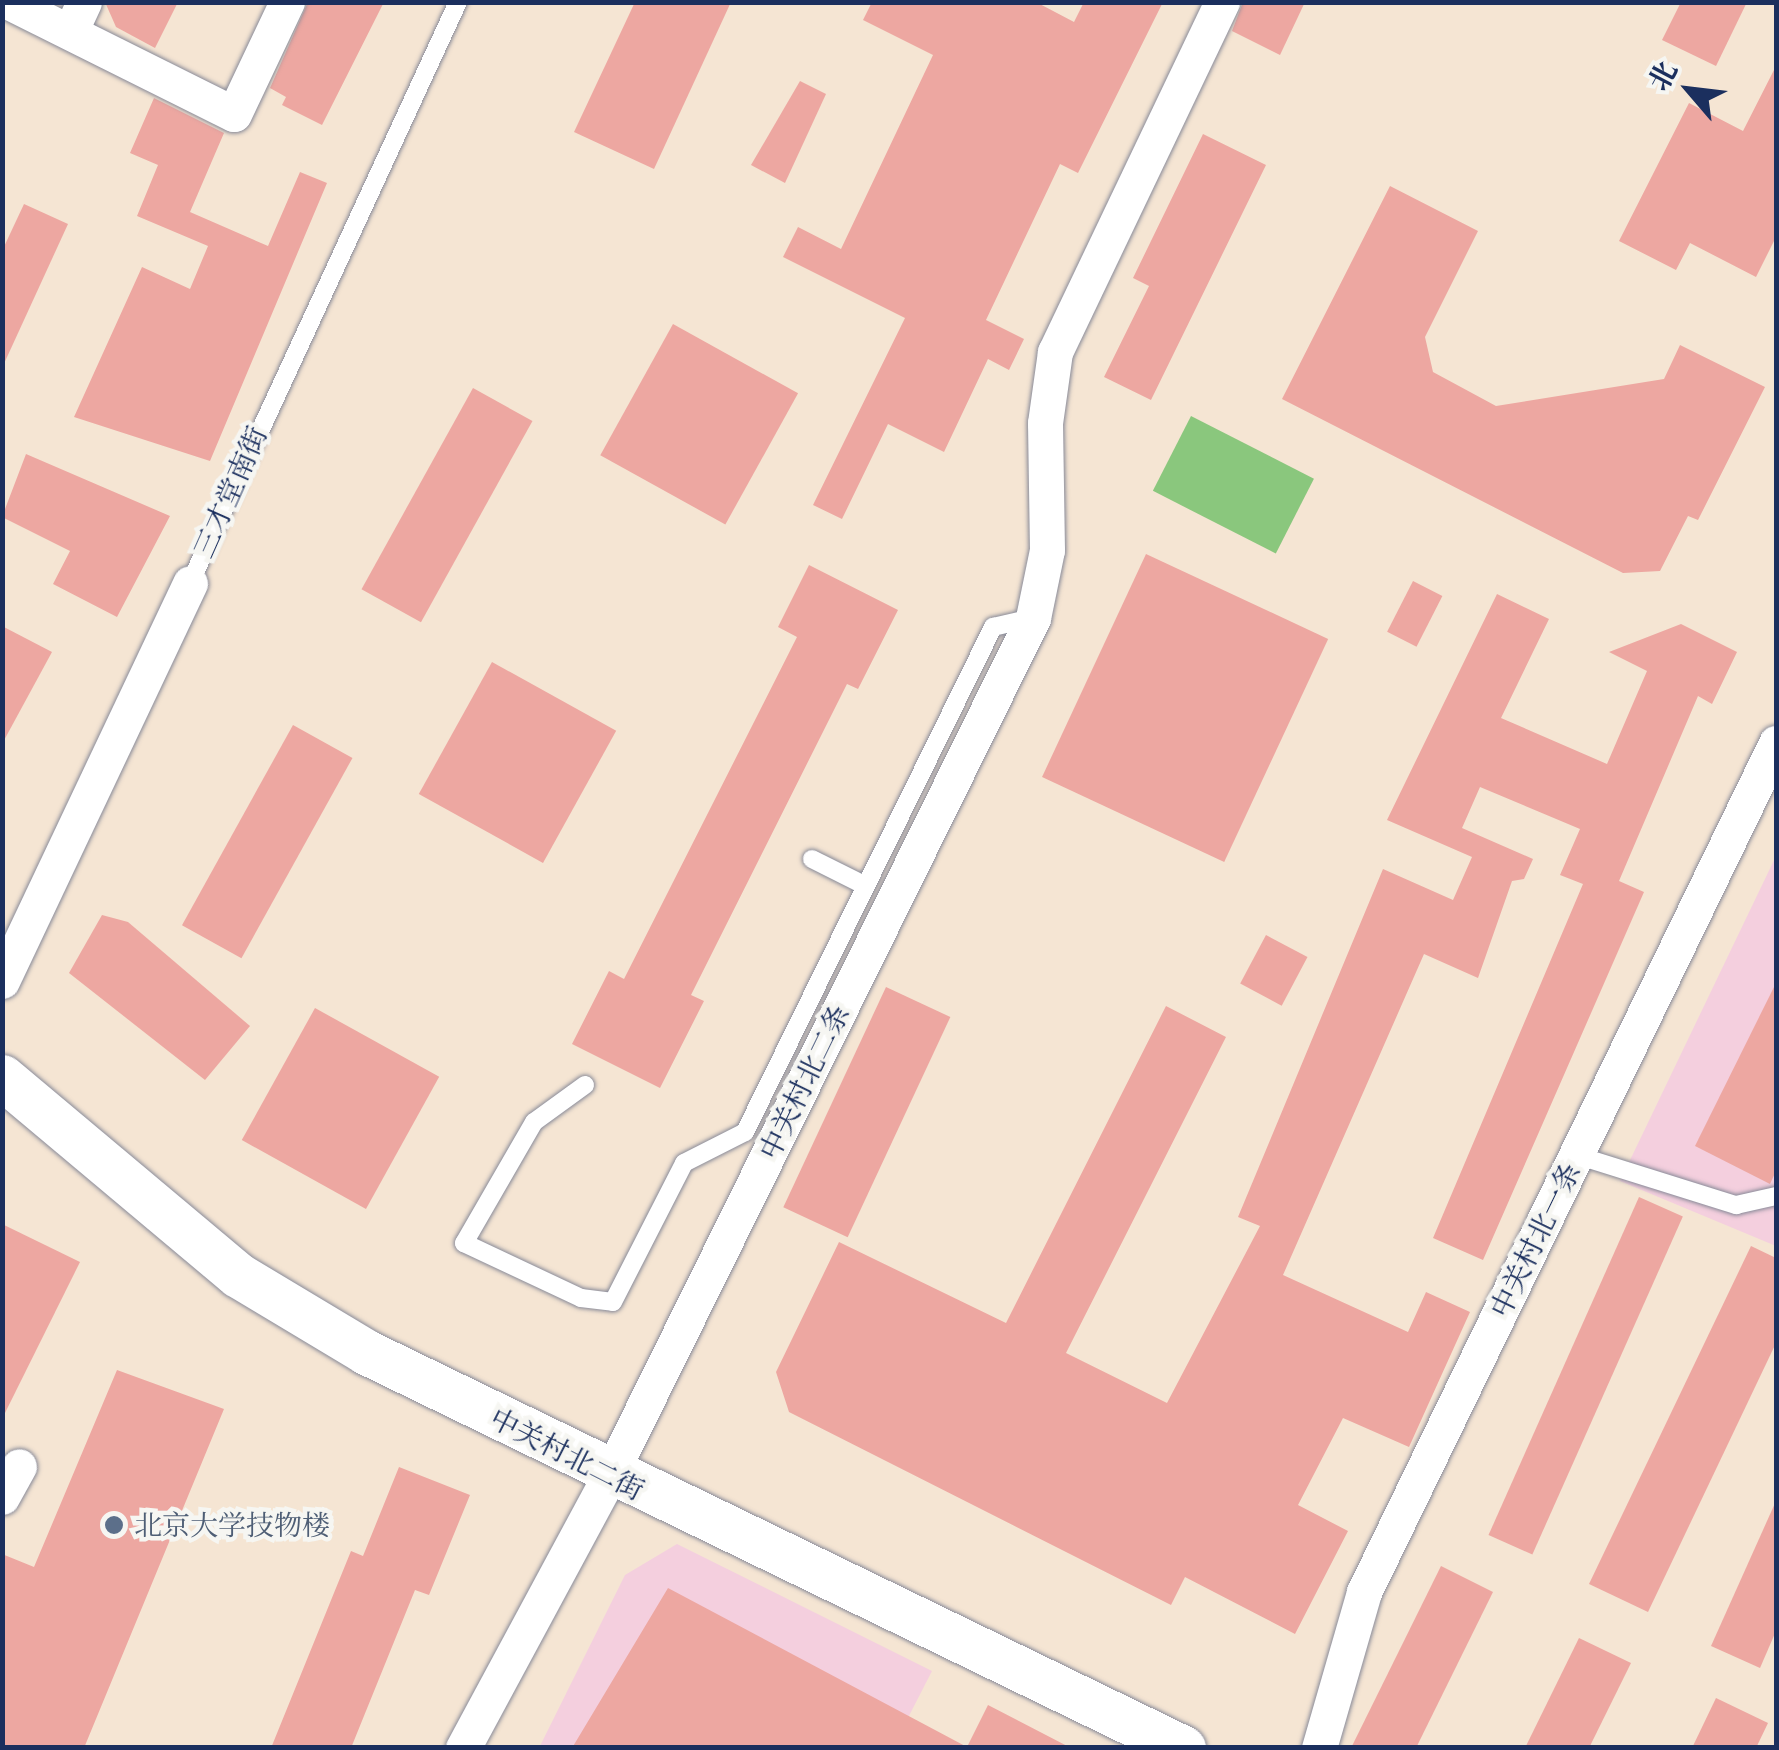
<!DOCTYPE html>
<html>
<head>
<meta charset="utf-8">
<style>
  body { margin:0 }
  #map { position:relative; width:1779px; height:1750px; overflow:hidden; background:#f5e5d3; font-family:"Libre Caslon Text","Noto Serif SC",serif }
  div>[style] { position:absolute }
  .built>* { inset:0; background:#f4cfde }
  .green>* { inset:0; background:#8ac77d; transform-origin:0 0 }
  .building>* { inset:0; background:#eda7a1; transform-origin:0 0 }
  .roads { filter:drop-shadow(0 0 2px #888a98) drop-shadow(0 0 2px #888a98) }
  .service>* { height:18px; margin:-9px; padding:0 9px; transform-origin:9px; border-radius:9px; background:#fff }
  .minor>* { height:35px; margin:-17.5px; padding:0 17.5px; transform-origin:17.5px; border-radius:17.5px; background:#fff }
  .tertiary>* { height:45px; margin:-22.5px; padding:0 22.5px; transform-origin:22.5px; border-radius:22.5px; background:#fff }
  .dots>* { width:28px; height:28px; translate:-50% -50%; box-sizing:border-box; border:5px solid #f6f6f2; border-radius:50% }
  span { translate:-50% -50%; white-space:nowrap; text-align:center; line-height:1.15; -webkit-text-stroke:9px #f6f6f2; paint-order:stroke }
  .street-label { font-size:28px; color:#1b2f5e }
  .service-label { font-size:28px; color:#4e5e75 }
  .left { translate:0 -50%; text-align:left }
  .frame { position:absolute; inset:0; border:5px solid #1b2f5e; pointer-events:none }
  .north { position:absolute; left:1639px; top:40px; width:100px; height:100px; -webkit-text-stroke:8px #f6f6f2; paint-order:stroke; rotate:298deg; font-size:28px; font-weight:700; line-height:40px; text-align:center; color:#1b2f5e }
  .north::after { content:''; display:block; margin:auto; width:35px; height:45px; background:#1b2f5e; clip-path:polygon(50% 0,100% 100%,50% 72%,0 100%) }
</style>
</head>
<body>
<div id="map">
  <div class="built">
    <div style="clip-path:polygon(1776px 856px,1776px 1246px,1620px 1181px)"></div>
    <div style="clip-path:polygon(677px 1544px,932px 1671px,893px 1747px,539px 1748px,625px 1575px)"></div>
  </div>
  <div class="green">
    <div style="left:1191px;top:416px;width:138px;height:84px;rotate:27deg"></div>
  </div>
  <div class="building">
    <div style="clip-path:polygon(105px 2px,178px 2px,155px 48px,116px 27px)"></div>
    <div style="clip-path:polygon(384px 2px,322px 125px,282px 105px,286px 97px,270px 88px,308px 2px)"></div>
    <div style="clip-path:polygon(635px 2px,731px 2px,654px 169px,574px 132px)"></div>
    <div style="clip-path:polygon(872px 2px,1036px 2px,1074px 22px,1084px 2px,1163px 2px,1078px 173px,1060px 164px,986px 320px,1024px 339px,1009px 370px,988px 359px,944px 452px,888px 424px,842px 519px,813px 505px,905px 318px,783px 257px,798px 227px,841px 249px,933px 55px,863px 20px)"></div>
    <div style="clip-path:polygon(1243px 2px,1305px 2px,1280px 55px,1232px 31px)"></div>
    <div style="clip-path:polygon(1681px 2px,1747px 2px,1716px 66px,1662px 40px)"></div>
    <div style="clip-path:polygon(1776px 66px,1776px 237px,1756px 277px,1690px 243px,1676px 270px,1619px 241px,1689px 103px,1743px 131px)"></div>
    <div style="clip-path:polygon(800px 81px,826px 94px,785px 183px,751px 165px)"></div>
    <div style="clip-path:polygon(154px 98px,224px 133px,190px 212px,268px 246px,300px 172px,327px 183px,210px 461px,74px 417px,142px 267px,190px 289px,208px 246px,137px 216px,158px 165px,130px 153px)"></div>
    <div style="clip-path:polygon(1203px 134px,1266px 165px,1151px 400px,1104px 377px,1149px 286px,1133px 278px)"></div>
    <div style="clip-path:polygon(1390px 186px,1478px 231px,1425px 337px,1433px 372px,1496px 406px,1664px 379px,1680px 345px,1765px 387px,1698px 520px,1688px 516px,1660px 571px,1623px 573px,1282px 399px)"></div>
    <div style="clip-path:polygon(24px 204px,68px 224px,2px 368px,2px 251px)"></div>
    <div style="left:673px;top:324px;width:143px;height:150px;rotate:29deg"></div>
    <div style="left:473px;top:388px;width:68px;height:230px;rotate:29deg"></div>
    <div style="clip-path:polygon(26px 454px,170px 516px,117px 617px,53px 584px,70px 551px,2px 517px)"></div>
    <div style="left:1146px;top:554px;width:201px;height:246px;rotate:25deg"></div>
    <div style="clip-path:polygon(809px 565px,898px 610px,858px 689px,847px 684px,691px 995px,704px 1001px,660px 1088px,572px 1044px,609px 971px,624px 979px,797px 637px,778px 627px)"></div>
    <div style="left:1413px;top:581px;width:33px;height:57px;rotate:27deg"></div>
    <div style="clip-path:polygon(1497px 594px,1549px 619px,1501px 718px,1607px 764px,1647px 671px,1609px 652px,1681px 624px,1737px 652px,1712px 704px,1698px 696px,1619px 881px,1644px 892px,1483px 1260px,1433px 1238px,1583px 884px,1560px 875px,1580px 829px,1480px 787px,1462px 828px,1533px 859px,1524px 879px,1512px 881px,1478px 978px,1424px 954px,1283px 1275px,1408px 1332px,1426px 1292px,1470px 1312px,1409px 1447px,1343px 1418px,1298px 1505px,1348px 1531px,1295px 1634px,1185px 1577px,1171px 1605px,789px 1412px,776px 1372px,839px 1242px,1006px 1323px,1166px 1006px,1226px 1037px,1066px 1353px,1167px 1403px,1260px 1226px,1238px 1217px,1383px 869px,1453px 900px,1472px 857px,1387px 820px)"></div>
    <div style="clip-path:polygon(2px 626px,52px 652px,2px 744px)"></div>
    <div style="left:492px;top:662px;width:142px;height:151px;rotate:29deg"></div>
    <div style="left:293px;top:725px;width:68px;height:229px;rotate:29deg"></div>
    <div style="clip-path:polygon(102px 915px,128px 922px,250px 1026px,205px 1080px,69px 973px)"></div>
    <div style="left:1266px;top:935px;width:47px;height:55px;rotate:28deg"></div>
    <div style="clip-path:polygon(1776px 983px,1776px 1171px,1770px 1184px,1695px 1146px)"></div>
    <div style="left:886px;top:987px;width:71px;height:243px;rotate:25deg"></div>
    <div style="left:315px;top:1008px;width:142px;height:151px;rotate:29deg"></div>
    <div style="left:1639px;top:1197px;width:48px;height:370px;rotate:24deg"></div>
    <div style="clip-path:polygon(2px 1224px,80px 1262px,2px 1419px)"></div>
    <div style="clip-path:polygon(1751px 1246px,1776px 1258px,1776px 1343px,1648px 1612px,1589px 1584px)"></div>
    <div style="clip-path:polygon(117px 1370px,224px 1409px,84px 1748px,2px 1748px,2px 1554px,34px 1567px)"></div>
    <div style="clip-path:polygon(399px 1467px,470px 1495px,429px 1595px,415px 1590px,351px 1748px,271px 1748px,351px 1551px,363px 1556px)"></div>
    <div style="clip-path:polygon(1776px 1501px,1776px 1631px,1760px 1668px,1711px 1646px)"></div>
    <div style="clip-path:polygon(1441px 1566px,1493px 1592px,1416px 1748px,1351px 1748px)"></div>
    <div style="clip-path:polygon(668px 1588px,967px 1747px,988px 1705px,1071px 1748px,572px 1748px)"></div>
    <div style="clip-path:polygon(1579px 1638px,1631px 1663px,1589px 1748px,1525px 1748px)"></div>
    <div style="clip-path:polygon(1716px 1698px,1768px 1723px,1756px 1748px,1692px 1748px)"></div>
  </div>
  <div class="roads">
    <div class="service">
      <div style="left:190px;top:583px;width:640px;rotate:-65.24deg"></div>
      <div style="left:812px;top:859px;width:60px;rotate:26.6deg"></div>
      <div style="left:585px;top:1085px;width:63px;rotate:144deg"></div>
      <div style="left:534px;top:1122px;width:140px;rotate:120deg"></div>
      <div style="left:464px;top:1243px;width:129px;rotate:25.2deg"></div>
      <div style="left:581px;top:1298px;width:32px;rotate:7deg"></div>
      <div style="left:613px;top:1302px;width:156px;rotate:-62.9deg"></div>
      <div style="left:684px;top:1163px;width:68px;rotate:-26.9deg"></div>
      <div style="left:745px;top:1132px;width:563px;rotate:-63.84deg"></div>
      <div style="left:993px;top:627px;width:40px;rotate:-13deg"></div>
      <div style="left:1576px;top:1155px;width:168px;rotate:17.4deg"></div>
      <div style="left:1736px;top:1205px;width:41px;rotate:-12.7deg"></div>
    </div>
    <div class="minor">
      <div style="left:9px;top:2px;width:251px;rotate:26.5deg"></div>
      <div style="left:234px;top:114px;width:124px;rotate:-64.7deg"></div>
      <div style="left:70px;top:32px;width:33px;rotate:-65deg"></div>
      <div style="left:2px;top:981px;width:440px;rotate:-64.7deg"></div>
      <div style="left:2px;top:1497px;width:35px;rotate:-61deg"></div>
      <div style="left:463px;top:1748px;width:308px;rotate:-61.7deg"></div>
      <div style="left:609px;top:1477px;width:958px;rotate:-63.73deg"></div>
      <div style="left:1033px;top:618px;width:69px;rotate:-78.4deg"></div>
      <div style="left:1047px;top:550px;width:127px;rotate:-90.9deg"></div>
      <div style="left:1045px;top:423px;width:72px;rotate:-82deg"></div>
      <div style="left:1055px;top:352px;width:388px;rotate:-64.5deg"></div>
      <div style="left:1319px;top:1748px;width:162px;rotate:-73.9deg"></div>
      <div style="left:1364px;top:1592px;width:944px;rotate:-64.11deg"></div>
    </div>
    <div class="tertiary">
      <div style="left:2px;top:1077px;width:308px;rotate:40deg"></div>
      <div style="left:238px;top:1275px;width:149px;rotate:31deg"></div>
      <div style="left:366px;top:1352px;width:908px;rotate:25.86deg"></div>
    </div>
  </div>
  <div class="dots">
    <div style="left:114px;top:1525px;background:#5c6f8a"></div>
  </div>
  <div class="street-label">
    <span style="left:230px;top:492px;rotate:-66deg">三才堂南街</span>
    <span style="left:804px;top:1082px;rotate:-64deg">中关村北二条</span>
    <span style="left:1535px;top:1240px;rotate:-64deg">中关村北一条</span>
    <span style="left:567px;top:1454px;rotate:27deg">中关村北二街</span>
  </div>
  <div class="service-label">
    <span class="left" style="left:134px;top:1525px">北京大学技物楼</span>
  </div>
  <div class="frame"></div>
  <div class="north">北</div>
</div>
</body>
</html>
